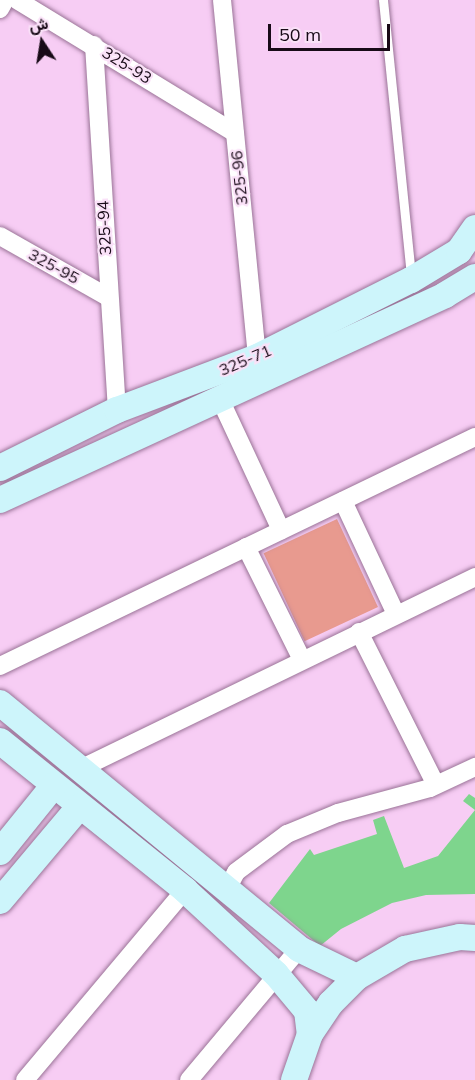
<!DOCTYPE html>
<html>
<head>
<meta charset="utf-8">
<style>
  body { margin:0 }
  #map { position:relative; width:475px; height:1080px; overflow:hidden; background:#f7cdf4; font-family:Mulish,Vazirmatn,sans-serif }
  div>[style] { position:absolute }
  .green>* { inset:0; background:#e89a8f; transform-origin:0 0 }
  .building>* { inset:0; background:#7ed58d }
  .roads { filter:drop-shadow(0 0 2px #9a7397) drop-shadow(0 0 2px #9a7397) }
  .lane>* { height:9px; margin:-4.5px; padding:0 4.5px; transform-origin:4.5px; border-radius:4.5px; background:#fff }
  .street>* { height:18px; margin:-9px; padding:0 9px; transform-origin:9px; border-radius:9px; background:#fff }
  .secondary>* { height:26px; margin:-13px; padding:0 13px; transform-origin:13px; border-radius:13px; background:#cdf5fb }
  span { translate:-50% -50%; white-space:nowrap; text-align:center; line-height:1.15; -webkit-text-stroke:4.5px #fae1f8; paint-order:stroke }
  .street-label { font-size:16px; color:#180a17 }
  .north { position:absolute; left:12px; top:12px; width:60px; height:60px; -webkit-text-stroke:4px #fae1f8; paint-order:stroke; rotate:348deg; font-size:16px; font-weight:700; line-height:24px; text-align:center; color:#180a17 }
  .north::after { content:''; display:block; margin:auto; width:21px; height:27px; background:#180a17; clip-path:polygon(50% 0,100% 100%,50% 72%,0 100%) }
  .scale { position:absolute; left:268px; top:24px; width:122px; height:27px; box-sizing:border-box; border:3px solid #180a17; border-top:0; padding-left:8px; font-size:18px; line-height:21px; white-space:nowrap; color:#180a17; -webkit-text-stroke:4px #fae1f8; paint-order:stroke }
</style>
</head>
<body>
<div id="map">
  <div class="green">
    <div style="left:337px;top:519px;width:97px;height:81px;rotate:65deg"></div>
  </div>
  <div class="building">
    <div style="clip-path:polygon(469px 794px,475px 798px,475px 810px,463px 801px)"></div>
    <div style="clip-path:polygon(475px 810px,475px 894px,426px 895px,392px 903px,341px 929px,320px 946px,269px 903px,310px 849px,314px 855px,377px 834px,373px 820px,384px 816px,404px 868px,438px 856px)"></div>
  </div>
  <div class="roads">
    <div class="lane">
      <div style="left:383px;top:0;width:279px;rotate:84.2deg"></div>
    </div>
    <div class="street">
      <div style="left:17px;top:0;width:255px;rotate:31.4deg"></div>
      <div style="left:222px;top:0;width:359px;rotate:84.4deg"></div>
      <div style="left:0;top:9px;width:10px;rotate:-61deg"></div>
      <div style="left:94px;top:45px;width:366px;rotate:86.4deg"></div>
      <div style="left:0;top:236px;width:124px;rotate:29.5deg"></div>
      <div style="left:219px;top:397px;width:147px;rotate:65deg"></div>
      <div style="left:343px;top:501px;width:125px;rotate:64.9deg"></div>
      <div style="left:246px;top:547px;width:126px;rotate:63.6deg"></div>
      <div style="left:359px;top:632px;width:171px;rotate:63.3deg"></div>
      <div style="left:0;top:666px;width:527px;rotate:-25.74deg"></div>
      <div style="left:82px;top:768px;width:437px;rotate:-25.9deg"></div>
      <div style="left:226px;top:891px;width:21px;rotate:-62deg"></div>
      <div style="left:236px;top:872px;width:64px;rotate:-36.7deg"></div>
      <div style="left:287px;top:834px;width:55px;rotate:-22.4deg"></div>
      <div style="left:338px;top:813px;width:95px;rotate:-15.2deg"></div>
      <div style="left:430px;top:788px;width:50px;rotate:-25deg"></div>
      <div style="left:25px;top:1080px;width:248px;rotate:-49.9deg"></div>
      <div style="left:189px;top:1080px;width:171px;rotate:-50deg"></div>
    </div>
    <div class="secondary">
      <div style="left:0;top:468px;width:131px;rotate:-26.4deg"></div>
      <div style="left:117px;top:410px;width:150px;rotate:-20.7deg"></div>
      <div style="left:257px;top:357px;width:172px;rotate:-26.6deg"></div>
      <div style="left:411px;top:280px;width:56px;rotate:-31.1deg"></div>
      <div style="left:459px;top:251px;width:28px;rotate:-55deg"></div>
      <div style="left:0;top:500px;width:490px;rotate:-24.7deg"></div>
      <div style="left:445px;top:295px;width:35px;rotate:-31deg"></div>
      <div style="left:0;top:703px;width:387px;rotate:39.4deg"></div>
      <div style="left:299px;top:949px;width:64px;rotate:25.8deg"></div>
      <div style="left:0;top:741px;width:238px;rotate:38.8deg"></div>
      <div style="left:185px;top:890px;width:124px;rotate:42.7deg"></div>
      <div style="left:276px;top:974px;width:48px;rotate:50deg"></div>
      <div style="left:307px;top:1011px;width:23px;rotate:83deg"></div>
      <div style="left:0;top:852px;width:86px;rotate:-51.1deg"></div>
      <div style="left:0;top:901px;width:124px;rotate:-49.9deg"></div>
      <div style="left:294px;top:1080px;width:49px;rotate:-70.8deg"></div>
      <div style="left:310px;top:1034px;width:37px;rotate:-56deg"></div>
      <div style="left:331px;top:1003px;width:37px;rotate:-45deg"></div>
      <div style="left:357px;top:977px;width:56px;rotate:-30.3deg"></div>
      <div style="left:405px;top:949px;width:56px;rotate:-12.3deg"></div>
      <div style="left:460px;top:937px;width:15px;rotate:4deg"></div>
    </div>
  </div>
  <div class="street-label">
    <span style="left:127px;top:65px;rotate:32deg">325-93</span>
    <span style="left:239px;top:178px;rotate:-96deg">325-96</span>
    <span style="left:104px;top:228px;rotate:-93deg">325-94</span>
    <span style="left:54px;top:266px;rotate:29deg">325-95</span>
    <span style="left:245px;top:360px;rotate:-23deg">325-71</span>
  </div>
  <div class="north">ش</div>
  <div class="scale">50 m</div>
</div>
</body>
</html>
